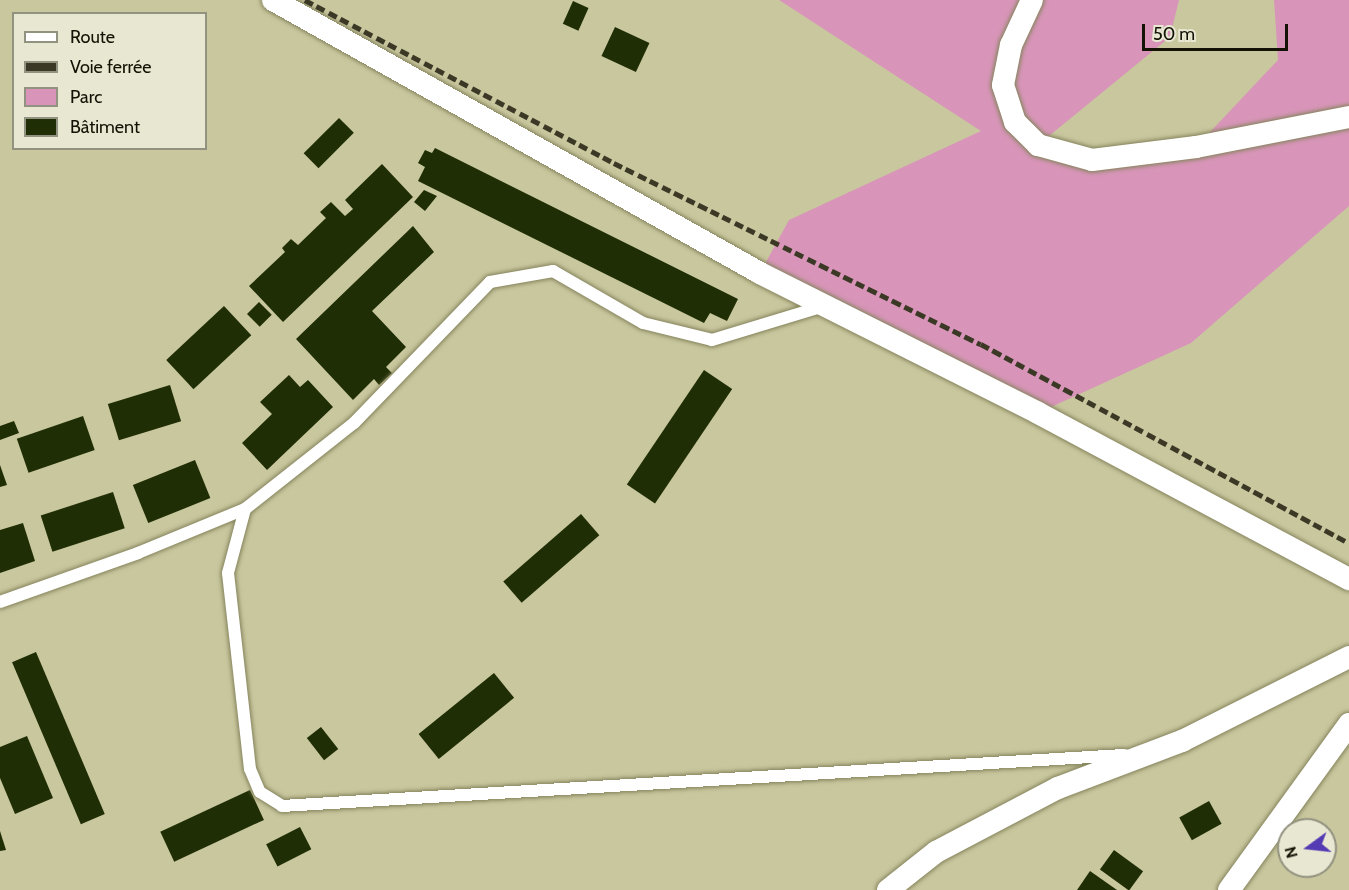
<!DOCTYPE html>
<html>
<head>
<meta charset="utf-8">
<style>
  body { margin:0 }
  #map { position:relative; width:1349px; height:890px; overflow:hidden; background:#c9c79e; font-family:Cabin,sans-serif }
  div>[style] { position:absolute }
  .green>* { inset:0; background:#d895b9 }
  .building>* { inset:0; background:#202e06; transform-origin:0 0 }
  .roads { filter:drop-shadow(0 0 2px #85845d) drop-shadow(0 0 2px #85845d) }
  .service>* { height:12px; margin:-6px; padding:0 6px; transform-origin:6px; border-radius:6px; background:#fff }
  .minor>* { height:22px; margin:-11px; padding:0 11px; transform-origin:11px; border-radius:11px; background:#fff }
  .rail>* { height:4.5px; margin-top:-2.25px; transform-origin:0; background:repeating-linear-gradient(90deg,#3b3926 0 9px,transparent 0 13.5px) }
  span { translate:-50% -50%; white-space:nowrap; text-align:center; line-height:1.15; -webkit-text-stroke:6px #e7e7d2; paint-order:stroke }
  .legend { position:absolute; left:12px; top:12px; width:195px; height:138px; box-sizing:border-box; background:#e7e7d2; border:2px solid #929280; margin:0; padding:8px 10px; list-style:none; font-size:18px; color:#131204 }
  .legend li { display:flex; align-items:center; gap:12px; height:30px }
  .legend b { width:30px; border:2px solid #929280 }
  .north { position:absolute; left:1277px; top:818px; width:60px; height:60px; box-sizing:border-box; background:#e7e7d2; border:2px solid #929280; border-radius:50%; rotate:255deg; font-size:16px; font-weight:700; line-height:24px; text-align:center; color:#131204 }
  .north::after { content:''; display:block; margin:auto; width:21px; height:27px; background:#543bb3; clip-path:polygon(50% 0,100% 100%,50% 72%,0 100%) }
  .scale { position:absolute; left:1142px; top:24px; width:146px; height:27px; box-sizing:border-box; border:3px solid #131204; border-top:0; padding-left:8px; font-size:18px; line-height:21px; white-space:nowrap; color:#131204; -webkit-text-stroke:4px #e7e7d2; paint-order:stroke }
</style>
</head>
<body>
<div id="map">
  <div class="green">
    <div style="clip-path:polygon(779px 0,1179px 0,1170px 37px,1038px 145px,1092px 160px,1196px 147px,1278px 60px,1274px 0,1349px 0,1349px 206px,1191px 343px,1038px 413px,760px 273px,789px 220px,981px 131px)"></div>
  </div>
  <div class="building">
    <div style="left:573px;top:1px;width:17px;height:25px;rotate:24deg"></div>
    <div style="left:615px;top:27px;width:38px;height:32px;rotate:25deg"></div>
    <div style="left:339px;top:118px;width:21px;height:50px;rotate:45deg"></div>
    <div style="clip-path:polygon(435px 148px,738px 299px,727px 321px,710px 313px,704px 323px,418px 181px,425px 167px,418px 163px,425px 150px,432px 153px)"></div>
    <div style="clip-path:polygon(382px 164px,413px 197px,283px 322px,249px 286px,285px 252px,282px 248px,291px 239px,298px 245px,326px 218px,320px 212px,331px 202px,345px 216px,353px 209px,345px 200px)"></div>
    <div style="clip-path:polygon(424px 190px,437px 196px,425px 211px,414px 202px)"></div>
    <div style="clip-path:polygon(413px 226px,434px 252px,372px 311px,406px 347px,386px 367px,392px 373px,379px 385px,374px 379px,353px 400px,296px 339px)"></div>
    <div style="left:259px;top:302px;width:18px;height:17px;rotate:45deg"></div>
    <div style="left:224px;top:306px;width:40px;height:79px;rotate:47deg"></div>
    <div style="left:704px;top:370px;width:34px;height:138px;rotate:34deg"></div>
    <div style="clip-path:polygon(289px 375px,300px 387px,308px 380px,333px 407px,267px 470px,242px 443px,272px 414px,260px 402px)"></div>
    <div style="left:170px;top:385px;width:38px;height:65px;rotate:73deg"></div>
    <div style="left:83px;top:416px;width:36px;height:70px;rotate:71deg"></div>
    <div style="clip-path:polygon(14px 421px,19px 433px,0 440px,0 426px)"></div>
    <div style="left:195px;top:460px;width:41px;height:67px;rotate:68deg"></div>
    <div style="clip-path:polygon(0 465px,7px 485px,0 487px)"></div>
    <div style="left:113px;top:492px;width:38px;height:76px;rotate:72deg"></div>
    <div style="left:581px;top:514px;width:28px;height:103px;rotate:49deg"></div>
    <div style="clip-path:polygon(23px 523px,35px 561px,0 573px,0 530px)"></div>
    <div style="left:36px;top:652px;width:176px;height:26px;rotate:67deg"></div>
    <div style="left:494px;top:673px;width:32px;height:97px;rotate:51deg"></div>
    <div style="left:321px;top:727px;width:28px;height:18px;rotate:52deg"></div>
    <div style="clip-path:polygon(27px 736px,53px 798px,15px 814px,0 778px,0 747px)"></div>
    <div style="left:250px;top:790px;width:33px;height:99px;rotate:65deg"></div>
    <div style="left:1209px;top:801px;width:26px;height:34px;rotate:61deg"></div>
    <div style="left:300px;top:827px;width:25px;height:38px;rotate:63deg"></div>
    <div style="clip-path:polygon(0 831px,6px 850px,0 851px)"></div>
    <div style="left:1114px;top:850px;width:36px;height:24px;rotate:36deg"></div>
    <div style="clip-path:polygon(1090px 871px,1117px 890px,1077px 890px)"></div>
  </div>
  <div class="roads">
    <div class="service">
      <div style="left:245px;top:509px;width:66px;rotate:104.9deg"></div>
      <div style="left:228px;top:573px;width:197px;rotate:83.6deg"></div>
      <div style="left:250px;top:769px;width:25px;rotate:67deg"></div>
      <div style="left:260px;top:792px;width:26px;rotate:32deg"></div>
      <div style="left:282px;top:806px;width:844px;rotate:-3.47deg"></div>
      <div style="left:0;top:602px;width:146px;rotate:-19.5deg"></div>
      <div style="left:138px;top:553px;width:116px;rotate:-22.4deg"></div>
      <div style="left:245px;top:509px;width:139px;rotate:-38.3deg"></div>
      <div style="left:354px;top:423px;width:196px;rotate:-46deg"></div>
      <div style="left:490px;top:282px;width:64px;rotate:-9.9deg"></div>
      <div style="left:553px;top:271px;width:104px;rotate:30deg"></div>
      <div style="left:643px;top:323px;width:71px;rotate:13.8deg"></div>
      <div style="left:712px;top:340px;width:117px;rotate:-16.9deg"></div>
    </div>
    <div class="minor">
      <div style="left:273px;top:0;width:558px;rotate:29.27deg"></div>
      <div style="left:760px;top:273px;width:311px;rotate:26.7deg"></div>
      <div style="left:1038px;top:413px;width:353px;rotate:28.1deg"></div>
      <div style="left:1032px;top:0;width:50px;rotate:115deg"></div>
      <div style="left:1011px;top:45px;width:41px;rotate:101.3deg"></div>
      <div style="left:1003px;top:85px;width:39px;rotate:72deg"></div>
      <div style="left:1015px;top:122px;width:33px;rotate:45deg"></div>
      <div style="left:1038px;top:145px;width:56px;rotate:15.5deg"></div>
      <div style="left:1092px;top:160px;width:105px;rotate:-7.1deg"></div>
      <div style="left:1196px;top:147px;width:156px;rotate:-11.1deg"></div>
      <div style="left:888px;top:890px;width:61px;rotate:-38.4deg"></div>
      <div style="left:936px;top:852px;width:138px;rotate:-27.7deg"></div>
      <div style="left:1058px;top:788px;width:133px;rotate:-20.8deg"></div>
      <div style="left:1182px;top:741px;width:187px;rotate:-26.7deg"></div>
      <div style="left:1229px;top:890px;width:205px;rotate:-54.1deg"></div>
    </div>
  </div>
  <div class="rail">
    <div style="left:305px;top:0;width:349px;rotate:27.8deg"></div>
    <div style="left:614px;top:163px;width:409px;rotate:26.3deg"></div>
    <div style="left:981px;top:344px;width:418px;rotate:28.4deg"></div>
  </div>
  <ul class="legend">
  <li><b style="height:8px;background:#fff"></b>Route</li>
  <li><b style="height:8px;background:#3b3926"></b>Voie ferrée</li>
  <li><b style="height:16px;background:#d895b9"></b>Parc</li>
  <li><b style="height:16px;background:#202e06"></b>Bâtiment</li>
  </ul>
  <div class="north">N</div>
  <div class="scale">50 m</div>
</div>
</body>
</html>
